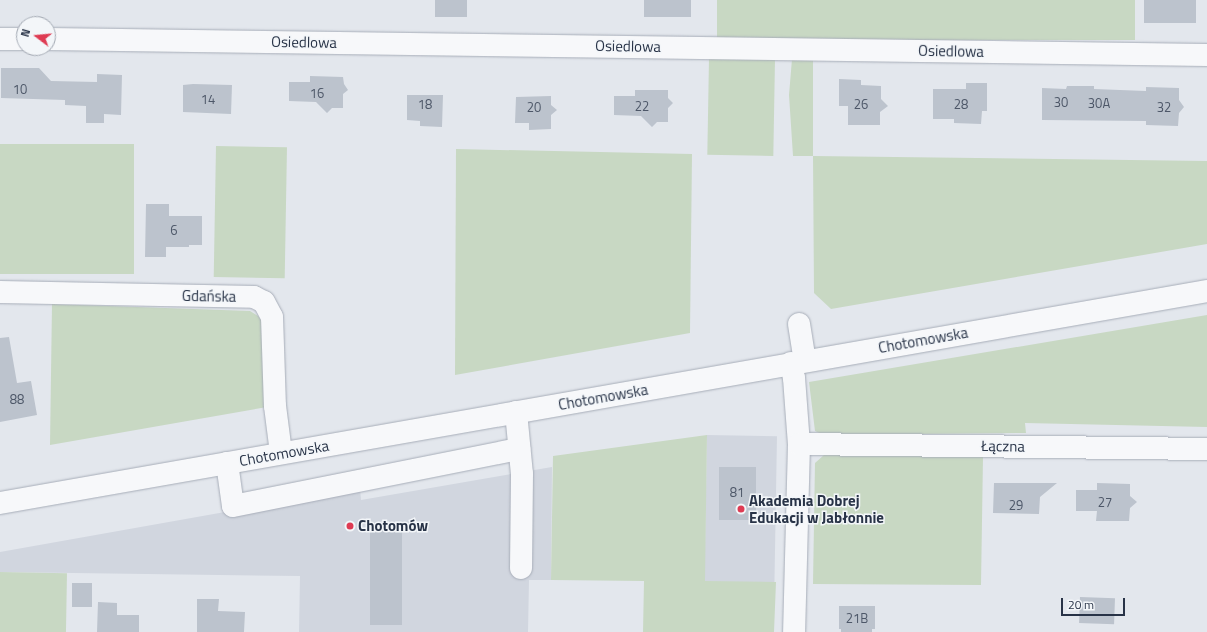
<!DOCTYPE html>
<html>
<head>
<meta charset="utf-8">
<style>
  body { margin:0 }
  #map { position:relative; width:1207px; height:632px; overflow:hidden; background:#e3e7ed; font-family:"Titillium Web",sans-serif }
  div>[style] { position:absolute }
  .built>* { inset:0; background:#d1d6df; transform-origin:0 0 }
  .green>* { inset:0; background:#c8d8c3; transform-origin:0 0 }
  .building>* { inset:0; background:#bcc3cd; transform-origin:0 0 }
  .roads { filter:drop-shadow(0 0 1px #a7adb8) drop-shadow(0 0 1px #a7adb8) }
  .minor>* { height:22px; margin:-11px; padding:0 11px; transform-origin:11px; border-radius:11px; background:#f7f8fa }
  .dots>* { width:11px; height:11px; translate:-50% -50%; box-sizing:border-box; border:2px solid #f3f6f9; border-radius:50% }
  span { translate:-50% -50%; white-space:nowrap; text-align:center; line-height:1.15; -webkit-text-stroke:3px #f3f6f9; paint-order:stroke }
  .number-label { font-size:13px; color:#4d5768 }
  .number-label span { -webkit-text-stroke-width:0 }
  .street-label { font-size:15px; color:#283347 }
  .poi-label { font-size:15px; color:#283347; font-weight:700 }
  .left { translate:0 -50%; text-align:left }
  .north { position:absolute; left:16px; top:16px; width:40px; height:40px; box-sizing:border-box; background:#f3f6f9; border:1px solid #a2a8b2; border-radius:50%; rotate:286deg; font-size:11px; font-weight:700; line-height:16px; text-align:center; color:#283347 }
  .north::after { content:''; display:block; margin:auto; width:14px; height:18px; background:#de3b53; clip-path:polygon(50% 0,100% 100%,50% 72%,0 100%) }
  .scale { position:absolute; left:1061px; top:598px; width:64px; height:18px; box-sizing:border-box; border:2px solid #283347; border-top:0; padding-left:5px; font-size:12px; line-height:14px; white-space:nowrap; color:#283347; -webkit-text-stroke:3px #f3f6f9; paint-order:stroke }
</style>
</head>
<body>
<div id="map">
  <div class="built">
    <div style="left:707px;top:435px;width:70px;height:147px;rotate:1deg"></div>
    <div style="clip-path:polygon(552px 467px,551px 580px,529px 580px,528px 632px,299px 632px,300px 576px,0 572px,0 552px,360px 488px,361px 500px)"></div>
  </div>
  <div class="green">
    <div style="left:717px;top:0;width:418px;height:40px"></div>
    <div style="left:775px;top:59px;width:97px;height:66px;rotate:91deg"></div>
    <div style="clip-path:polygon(792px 59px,813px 59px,813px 156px,1207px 161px,1207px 244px,831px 309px,814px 293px,813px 156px,793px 156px,789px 95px)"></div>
    <div style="left:0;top:144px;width:134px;height:130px"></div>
    <div style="left:216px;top:146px;width:71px;height:131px;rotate:1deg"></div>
    <div style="clip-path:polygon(456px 149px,692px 154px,690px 333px,455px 375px)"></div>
    <div style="clip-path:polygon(52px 304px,250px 311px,258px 316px,263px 322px,267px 407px,50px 445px)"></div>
    <div style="clip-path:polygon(1207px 315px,1207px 427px,1025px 423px,1026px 433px,824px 435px,815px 431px,809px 382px)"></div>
    <div style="clip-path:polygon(707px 435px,705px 581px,776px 582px,774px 632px,643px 632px,644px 581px,551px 580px,553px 456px)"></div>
    <div style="clip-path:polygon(824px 455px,983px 456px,981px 585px,813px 584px,815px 463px)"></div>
    <div style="left:0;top:572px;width:67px;height:60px;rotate:1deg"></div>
  </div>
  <div class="building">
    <div style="left:435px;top:0;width:32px;height:17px"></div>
    <div style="left:644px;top:0;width:47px;height:17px"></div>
    <div style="left:1144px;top:0;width:52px;height:23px"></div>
    <div style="clip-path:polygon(1px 68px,39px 68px,51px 81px,97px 82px,97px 74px,122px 75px,121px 115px,104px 114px,104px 123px,86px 123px,86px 106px,65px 105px,65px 100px,1px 98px)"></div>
    <div style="clip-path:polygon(310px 76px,343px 77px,344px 84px,348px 90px,343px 94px,343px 108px,332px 108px,327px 113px,316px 102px,289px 101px,289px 82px,310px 82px)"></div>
    <div style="clip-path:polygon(839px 79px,861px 80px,861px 85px,881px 86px,881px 99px,888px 106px,880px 112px,880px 125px,848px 125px,848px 106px,839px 106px)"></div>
    <div style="clip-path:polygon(966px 83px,987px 83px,987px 111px,982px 111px,981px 124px,954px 123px,954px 119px,933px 119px,933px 89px,966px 89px)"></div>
    <div style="clip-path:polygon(193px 84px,232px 85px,231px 114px,183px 112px,183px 85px)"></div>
    <div style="clip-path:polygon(1067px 86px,1094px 86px,1094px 89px,1146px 91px,1146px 87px,1179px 88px,1179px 100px,1184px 107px,1179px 113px,1178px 126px,1146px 125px,1146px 121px,1042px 120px,1042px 88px,1066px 89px)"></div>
    <div style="clip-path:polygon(635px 90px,668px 90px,668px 98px,673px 103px,668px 108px,668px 122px,657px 122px,652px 127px,641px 116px,614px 115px,614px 96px,635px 96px)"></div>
    <div style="clip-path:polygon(407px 95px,443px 95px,442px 127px,420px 126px,420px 121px,407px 120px)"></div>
    <div style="clip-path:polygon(551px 96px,551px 105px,557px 110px,551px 115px,551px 129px,529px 130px,529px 123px,515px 123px,516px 97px)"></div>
    <div style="clip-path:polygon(146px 204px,169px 204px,169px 216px,202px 216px,202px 245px,189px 245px,189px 247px,166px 247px,166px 257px,145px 257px)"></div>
    <div style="clip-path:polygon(9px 337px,17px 383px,31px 381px,37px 415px,0 422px,0 338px)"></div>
    <div style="left:719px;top:467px;width:37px;height:53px"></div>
    <div style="clip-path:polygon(994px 483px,1057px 483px,1040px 497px,1039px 514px,993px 513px)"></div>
    <div style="clip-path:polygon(1097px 483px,1130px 484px,1130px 496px,1137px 502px,1130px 508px,1129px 521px,1096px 521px,1097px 511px,1076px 511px,1076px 490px,1097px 490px)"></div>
    <div style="left:370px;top:528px;width:32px;height:97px"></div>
    <div style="left:72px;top:583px;width:20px;height:24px"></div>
    <div style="left:1080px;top:597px;width:35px;height:26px;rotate:2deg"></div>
    <div style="clip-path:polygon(197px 599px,219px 599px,218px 611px,245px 612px,244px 632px,197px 632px)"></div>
    <div style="clip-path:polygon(98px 602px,117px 603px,117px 615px,139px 615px,139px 632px,97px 632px)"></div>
    <div style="clip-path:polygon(839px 606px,875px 606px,875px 629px,872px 629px,872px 632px,841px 632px,841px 629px,839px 629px)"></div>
  </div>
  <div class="roads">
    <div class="minor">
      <div style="left:0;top:39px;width:24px"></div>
      <div style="left:48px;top:39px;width:1159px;rotate:0.79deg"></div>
      <div style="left:0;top:292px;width:254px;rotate:1.1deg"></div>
      <div style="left:254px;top:297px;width:11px;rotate:27deg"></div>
      <div style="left:264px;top:302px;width:17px;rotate:62deg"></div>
      <div style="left:272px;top:317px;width:89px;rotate:88.1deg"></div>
      <div style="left:275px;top:406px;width:47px;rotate:82.7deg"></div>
      <div style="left:799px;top:324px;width:37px;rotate:81deg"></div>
      <div style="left:791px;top:363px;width:15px;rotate:79deg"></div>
      <div style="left:794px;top:378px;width:66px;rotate:85.7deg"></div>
      <div style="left:799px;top:444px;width:188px;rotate:91.5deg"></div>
      <div style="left:516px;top:412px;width:62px;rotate:84.5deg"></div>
      <div style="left:522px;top:474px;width:94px;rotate:90.6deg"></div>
      <div style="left:799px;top:444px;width:408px;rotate:0.7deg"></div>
      <div style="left:227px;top:463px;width:43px;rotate:82.1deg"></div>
      <div style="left:233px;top:506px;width:292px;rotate:-11.3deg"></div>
      <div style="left:0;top:503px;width:1225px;rotate:-9.96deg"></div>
    </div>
  </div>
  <div class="dots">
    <div style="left:741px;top:509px;background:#de3b53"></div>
    <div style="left:350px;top:526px;background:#de3b53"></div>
  </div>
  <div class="number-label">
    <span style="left:20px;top:89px">10</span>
    <span style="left:317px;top:93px">16</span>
    <span style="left:208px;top:99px">14</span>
    <span style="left:1061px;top:102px">30</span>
    <span style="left:1099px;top:103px">30A</span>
    <span style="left:425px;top:104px">18</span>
    <span style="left:861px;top:104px">26</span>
    <span style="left:961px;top:104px">28</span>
    <span style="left:642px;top:106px">22</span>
    <span style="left:534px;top:107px">20</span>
    <span style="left:1164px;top:107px">32</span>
    <span style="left:174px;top:230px">6</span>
    <span style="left:17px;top:399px">88</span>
    <span style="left:737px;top:492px">81</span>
    <span style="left:1105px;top:502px">27</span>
    <span style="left:1016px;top:505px">29</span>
    <span style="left:857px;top:618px">21B</span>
  </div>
  <div class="street-label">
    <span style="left:304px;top:42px;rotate:1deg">Osiedlowa</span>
    <span style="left:628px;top:46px;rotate:1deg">Osiedlowa</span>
    <span style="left:951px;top:51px;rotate:1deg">Osiedlowa</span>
    <span style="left:209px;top:296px;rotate:1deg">Gdańska</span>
    <span style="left:923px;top:340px;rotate:-10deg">Chotomowska</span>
    <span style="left:603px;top:397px;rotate:-10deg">Chotomowska</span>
    <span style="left:1003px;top:446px;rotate:1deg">Łączna</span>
    <span style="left:284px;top:453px;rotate:-10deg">Chotomowska</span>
  </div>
  <div class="poi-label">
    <span class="left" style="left:749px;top:509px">Akademia Dobrej<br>Edukacji w Jabłonnie</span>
    <span class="left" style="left:358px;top:526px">Chotomów</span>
  </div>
  <div class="north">N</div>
  <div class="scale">20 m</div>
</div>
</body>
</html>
